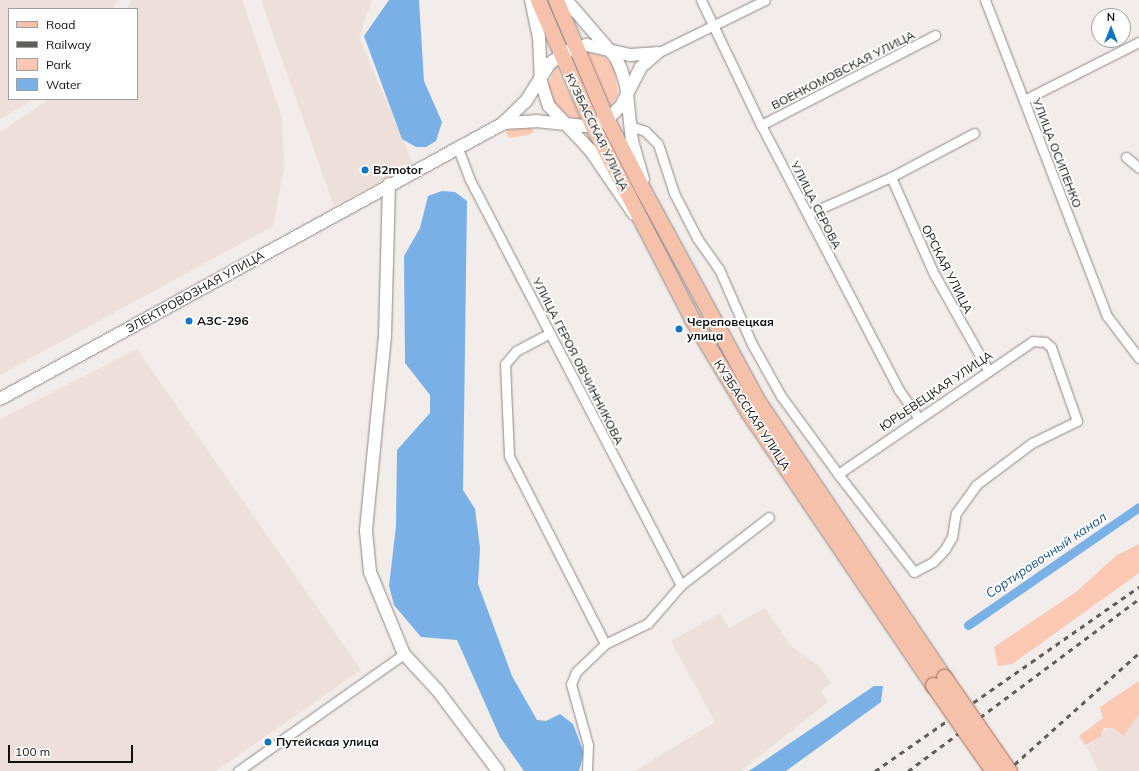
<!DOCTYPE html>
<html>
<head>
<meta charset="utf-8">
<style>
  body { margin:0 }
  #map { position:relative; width:1139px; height:771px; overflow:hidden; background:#f2ecea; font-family:Mulish,sans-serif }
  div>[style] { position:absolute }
  .built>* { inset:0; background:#ede0da }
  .green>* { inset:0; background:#fbc8b3 }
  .water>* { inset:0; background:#79b1e6 }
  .canal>* { height:9px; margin:-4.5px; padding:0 4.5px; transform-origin:4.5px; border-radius:4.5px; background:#79b1e6 }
  .roads { filter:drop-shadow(0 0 1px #8e8886) drop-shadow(0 0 1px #8e8886) }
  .minor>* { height:9px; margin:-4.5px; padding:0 4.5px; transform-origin:4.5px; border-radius:4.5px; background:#fff }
  .tertiary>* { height:12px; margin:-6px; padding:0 6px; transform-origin:6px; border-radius:6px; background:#fff }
  .primary>* { height:15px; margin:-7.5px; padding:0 7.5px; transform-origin:7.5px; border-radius:7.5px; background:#f5c1ab }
  .rail>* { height:2.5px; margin-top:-1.25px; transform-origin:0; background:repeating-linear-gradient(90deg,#605d5b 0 5px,transparent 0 10px) }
  .bridges { filter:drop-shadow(0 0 1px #a16850) drop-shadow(0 0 1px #a16850) }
  .primary-bridge>* { height:15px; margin:-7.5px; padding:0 7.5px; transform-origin:7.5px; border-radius:7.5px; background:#f5c1ab }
  .dots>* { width:11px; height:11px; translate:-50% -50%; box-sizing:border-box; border:2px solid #fff; border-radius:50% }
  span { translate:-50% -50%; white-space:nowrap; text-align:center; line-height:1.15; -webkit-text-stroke:3.5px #fff; paint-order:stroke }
  .street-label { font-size:12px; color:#12100f }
  .poi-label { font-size:12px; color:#12100f; font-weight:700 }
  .left { translate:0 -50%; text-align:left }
  .water-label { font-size:13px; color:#185486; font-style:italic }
  .legend { position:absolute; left:8px; top:8px; width:130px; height:92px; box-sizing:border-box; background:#fff; border:1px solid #a09f9f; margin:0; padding:5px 7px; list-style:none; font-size:12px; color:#12100f }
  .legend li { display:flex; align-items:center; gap:8px; height:20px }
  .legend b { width:20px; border:1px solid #a09f9f }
  .north { position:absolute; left:1091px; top:8px; width:40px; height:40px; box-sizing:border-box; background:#fff; border:1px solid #a09f9f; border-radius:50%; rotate:0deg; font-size:11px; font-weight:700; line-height:16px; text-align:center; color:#12100f }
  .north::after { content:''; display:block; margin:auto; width:14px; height:18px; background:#1076c1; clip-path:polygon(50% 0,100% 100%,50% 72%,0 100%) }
  .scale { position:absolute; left:8px; top:745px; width:125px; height:18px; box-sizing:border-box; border:2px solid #12100f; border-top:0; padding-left:5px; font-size:12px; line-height:14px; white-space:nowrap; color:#12100f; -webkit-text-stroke:3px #fff; paint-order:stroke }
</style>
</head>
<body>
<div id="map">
  <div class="built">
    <div style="clip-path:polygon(0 0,118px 0,112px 9px,9px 9px,9px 99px,34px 99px,0 119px)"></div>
    <div style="clip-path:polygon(132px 0,242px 0,282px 117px,284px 167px,273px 226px,0 375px,0 132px,49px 99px,137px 99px,137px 9px,126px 9px)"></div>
    <div style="clip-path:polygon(261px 0,372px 0,359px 37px,413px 164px,334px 206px)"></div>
    <div style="clip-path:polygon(137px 349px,361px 670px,216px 771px,0 771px,0 419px)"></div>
    <div style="clip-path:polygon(765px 608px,791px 646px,820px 667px,831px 683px,821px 691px,828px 702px,741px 771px,635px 771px,715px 722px,671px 641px,720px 613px,729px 628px)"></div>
    <div style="clip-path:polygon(1139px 700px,1139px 771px,1098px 771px,1087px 747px)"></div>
  </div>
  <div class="green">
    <div style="clip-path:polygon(583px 51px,604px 56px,614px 67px,618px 95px,610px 108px)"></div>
    <div style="clip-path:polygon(556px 66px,581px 120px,567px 116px,555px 106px,548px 84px)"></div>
    <div style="clip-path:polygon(528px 125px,534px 132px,528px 135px,509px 138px,506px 133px,508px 127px)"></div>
    <div style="clip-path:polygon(1139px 544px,1139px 573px,1012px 664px,998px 666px,994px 647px,1076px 592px,1117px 555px)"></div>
    <div style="clip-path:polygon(1139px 681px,1139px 714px,1123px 736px,1114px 728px,1104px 728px,1100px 737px,1085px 745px,1079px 736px,1103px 718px,1100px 707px)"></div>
  </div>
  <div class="water">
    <div style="clip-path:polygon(389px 0,419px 0,424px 81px,442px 122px,436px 141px,426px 147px,416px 147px,402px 139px,364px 36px)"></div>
    <div style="clip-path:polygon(442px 191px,455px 192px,467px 201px,463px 490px,475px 509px,480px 548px,478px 584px,512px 676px,537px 720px,546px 721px,560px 714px,573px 724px,584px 753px,579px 771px,524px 771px,500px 737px,457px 640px,421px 637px,394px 605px,389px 586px,396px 526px,397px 450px,430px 413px,430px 395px,405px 363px,404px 256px,420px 228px,428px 196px)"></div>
    <div style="clip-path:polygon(874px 686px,883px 686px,881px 702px,786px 771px,749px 771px)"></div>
  </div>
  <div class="canal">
    <div style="left:968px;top:625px;width:208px;rotate:-34.6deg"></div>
  </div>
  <div class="roads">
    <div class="minor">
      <div style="left:701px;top:0;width:139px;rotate:64.4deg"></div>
      <div style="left:761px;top:125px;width:299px;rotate:62.5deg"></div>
      <div style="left:899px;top:390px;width:33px;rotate:55deg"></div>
      <div style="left:985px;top:0;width:339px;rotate:68.9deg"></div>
      <div style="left:1107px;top:316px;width:53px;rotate:52.7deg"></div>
      <div style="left:657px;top:53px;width:120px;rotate:-26.1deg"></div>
      <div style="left:1024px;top:100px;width:129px;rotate:-26.8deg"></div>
      <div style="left:761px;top:125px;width:196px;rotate:-27.3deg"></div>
      <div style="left:630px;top:126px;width:16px;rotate:18deg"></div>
      <div style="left:645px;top:131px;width:18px;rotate:45deg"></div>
      <div style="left:658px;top:144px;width:52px;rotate:71.9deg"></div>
      <div style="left:674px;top:193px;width:51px;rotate:62.9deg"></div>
      <div style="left:697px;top:238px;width:38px;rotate:55deg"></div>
      <div style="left:719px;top:269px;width:82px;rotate:66.3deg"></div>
      <div style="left:752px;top:344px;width:60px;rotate:60.9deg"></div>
      <div style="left:781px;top:396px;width:97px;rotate:53.8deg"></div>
      <div style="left:838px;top:474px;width:124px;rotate:52.2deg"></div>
      <div style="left:914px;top:572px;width:21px;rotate:-28deg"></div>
      <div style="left:933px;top:562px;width:18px;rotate:-47deg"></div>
      <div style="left:945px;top:549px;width:14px;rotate:-60deg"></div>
      <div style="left:952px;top:537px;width:24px;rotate:-81deg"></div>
      <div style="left:956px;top:513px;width:34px;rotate:-54deg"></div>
      <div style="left:976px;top:485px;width:70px;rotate:-36.9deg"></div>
      <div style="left:1032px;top:443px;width:50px;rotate:-26.1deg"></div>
      <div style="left:1077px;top:421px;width:78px;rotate:-109.4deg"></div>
      <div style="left:1051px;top:347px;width:8px;rotate:-140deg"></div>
      <div style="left:1045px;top:342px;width:12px;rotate:-175deg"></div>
      <div style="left:1033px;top:341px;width:236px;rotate:145.7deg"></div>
      <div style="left:457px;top:146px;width:34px;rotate:69deg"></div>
      <div style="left:469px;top:178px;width:459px;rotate:62.5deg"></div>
      <div style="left:1126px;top:157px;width:17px;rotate:40deg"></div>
      <div style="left:891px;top:177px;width:104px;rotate:66.1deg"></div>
      <div style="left:933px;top:272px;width:112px;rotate:60.7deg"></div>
      <div style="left:808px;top:214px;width:91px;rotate:-24deg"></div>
      <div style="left:891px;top:177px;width:94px;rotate:-27.9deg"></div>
      <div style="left:550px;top:333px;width:38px;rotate:152deg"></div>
      <div style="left:516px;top:351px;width:17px;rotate:130deg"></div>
      <div style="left:505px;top:364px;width:92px;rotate:87.5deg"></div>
      <div style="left:509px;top:456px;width:211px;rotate:62.9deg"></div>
      <div style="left:238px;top:771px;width:203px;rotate:-35.2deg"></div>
      <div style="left:587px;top:771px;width:26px;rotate:-88deg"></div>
      <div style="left:588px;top:745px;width:63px;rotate:-105.6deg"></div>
      <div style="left:571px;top:684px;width:13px;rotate:-67deg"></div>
      <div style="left:576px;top:672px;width:40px;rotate:-44deg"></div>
      <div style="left:605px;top:644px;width:48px;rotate:-26deg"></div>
      <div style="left:648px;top:623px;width:50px;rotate:-49deg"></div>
      <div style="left:681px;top:585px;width:111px;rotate:-37.7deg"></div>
    </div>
    <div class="tertiary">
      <div style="left:531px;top:0;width:38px;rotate:78deg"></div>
      <div style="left:539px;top:37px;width:45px;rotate:87.5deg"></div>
      <div style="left:541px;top:82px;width:25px;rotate:72deg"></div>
      <div style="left:549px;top:106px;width:62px;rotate:47deg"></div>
      <div style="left:591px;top:151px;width:76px;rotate:55.7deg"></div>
      <div style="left:566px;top:0;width:77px;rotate:49.2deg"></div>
      <div style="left:616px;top:58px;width:12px;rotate:66deg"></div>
      <div style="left:621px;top:69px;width:17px;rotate:73deg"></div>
      <div style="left:626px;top:85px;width:56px;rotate:83.9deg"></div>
      <div style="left:632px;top:141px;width:40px;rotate:74deg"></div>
      <div style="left:503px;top:123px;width:33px;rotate:-3deg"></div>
      <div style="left:536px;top:121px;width:49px;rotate:5.8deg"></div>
      <div style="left:585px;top:126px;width:23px;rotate:-15deg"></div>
      <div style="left:607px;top:120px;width:20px;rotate:-45deg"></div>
      <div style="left:621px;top:106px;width:44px;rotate:-62.9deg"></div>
      <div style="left:641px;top:67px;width:21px;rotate:-41deg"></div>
      <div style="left:389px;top:184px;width:152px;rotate:91.5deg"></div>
      <div style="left:385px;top:336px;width:196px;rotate:95.6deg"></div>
      <div style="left:366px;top:531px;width:41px;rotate:84.4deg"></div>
      <div style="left:370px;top:572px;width:89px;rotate:67.5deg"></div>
      <div style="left:404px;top:654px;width:50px;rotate:47.4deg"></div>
      <div style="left:438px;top:691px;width:100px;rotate:53.1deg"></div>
      <div style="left:0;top:399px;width:572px;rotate:-28.71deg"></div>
      <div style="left:502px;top:124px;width:33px;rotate:-44deg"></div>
      <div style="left:526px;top:101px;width:45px;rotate:-57.7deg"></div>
      <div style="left:550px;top:63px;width:22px;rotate:-34deg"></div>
      <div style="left:568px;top:51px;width:20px;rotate:-18deg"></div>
      <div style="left:587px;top:45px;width:44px;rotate:13.1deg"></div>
      <div style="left:630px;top:55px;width:27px;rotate:-4deg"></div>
    </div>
    <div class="primary">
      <div style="left:538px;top:0;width:136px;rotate:66.6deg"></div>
      <div style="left:592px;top:125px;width:218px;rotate:62.7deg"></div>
      <div style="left:692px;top:319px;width:109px;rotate:58.9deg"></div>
      <div style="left:748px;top:412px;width:330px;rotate:55.9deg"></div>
      <div style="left:556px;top:0;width:130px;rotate:67deg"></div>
      <div style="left:607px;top:120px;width:74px;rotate:62.7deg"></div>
      <div style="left:641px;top:186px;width:247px;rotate:61.5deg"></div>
      <div style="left:759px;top:403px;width:331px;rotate:56deg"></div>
    </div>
  </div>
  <div class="rail">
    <div style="left:875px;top:771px;width:322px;rotate:-34.9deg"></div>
    <div style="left:908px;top:771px;width:288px;rotate:-36.7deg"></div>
    <div style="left:1007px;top:771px;width:177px;rotate:-41.8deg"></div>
  </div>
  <div class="bridges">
    <div class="primary-bridge">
      <div style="left:944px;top:677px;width:114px;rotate:55.3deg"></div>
      <div style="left:933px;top:685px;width:105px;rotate:55.1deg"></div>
    </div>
  </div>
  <div class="dots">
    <div style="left:365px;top:170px;background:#1076c1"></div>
    <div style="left:189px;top:321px;background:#1076c1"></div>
    <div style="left:679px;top:329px;background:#1076c1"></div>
    <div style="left:268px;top:742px;background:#1076c1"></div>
  </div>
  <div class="street-label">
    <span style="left:843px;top:70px;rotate:-27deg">ВОЕНКОМОВСКАЯ УЛИЦА</span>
    <span style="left:597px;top:132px;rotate:64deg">КУЗБАССКАЯ УЛИЦА</span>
    <span style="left:1057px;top:153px;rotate:69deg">УЛИЦА ОСИПЕНКО</span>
    <span style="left:816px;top:205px;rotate:63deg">УЛИЦА СЕРОВА</span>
    <span style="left:947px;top:269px;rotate:63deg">ОРСКАЯ УЛИЦА</span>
    <span style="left:195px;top:292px;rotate:-29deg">ЭЛЕКТРОВОЗНАЯ УЛИЦА</span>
    <span style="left:578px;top:361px;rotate:63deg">УЛИЦА ГЕРОЯ ОВЧИННИКОВА</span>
    <span style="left:936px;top:391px;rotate:-34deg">ЮРЬЕВЕЦКАЯ УЛИЦА</span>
    <span style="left:752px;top:415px;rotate:57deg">КУЗБАССКАЯ УЛИЦА</span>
  </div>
  <div class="poi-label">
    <span class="left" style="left:373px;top:170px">B2motor</span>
    <span class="left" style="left:197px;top:321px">АЗС-296</span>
    <span class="left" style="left:687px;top:329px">Череповецкая<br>улица</span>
    <span class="left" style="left:276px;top:742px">Путейская улица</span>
  </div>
  <div class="water-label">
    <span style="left:1046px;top:555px;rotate:-34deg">Сортировочный канал</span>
  </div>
  <ul class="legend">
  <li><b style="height:5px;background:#f5c1ab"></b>Road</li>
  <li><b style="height:5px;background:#605d5b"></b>Railway</li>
  <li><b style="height:11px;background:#fbc8b3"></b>Park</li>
  <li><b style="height:11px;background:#79b1e6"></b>Water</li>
  </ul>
  <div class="north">N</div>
  <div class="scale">100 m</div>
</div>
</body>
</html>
